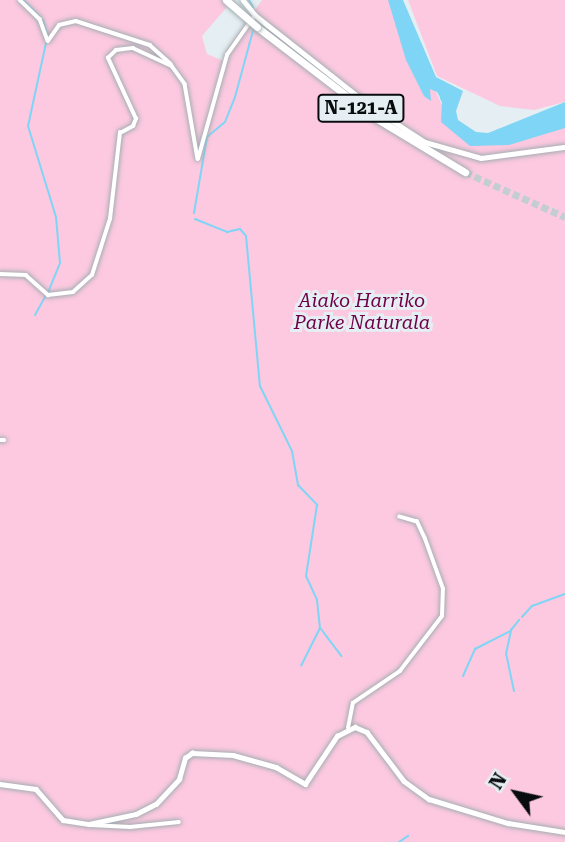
<!DOCTYPE html>
<html>
<head>
<meta charset="utf-8">
<style>
  body { margin:0 }
  #map { position:relative; width:565px; height:842px; overflow:hidden; background:#e5eff3; font-family:"Roboto Serif",serif }
  div>[style] { position:absolute }
  .green>* { inset:0; background:#fcc9e0 }
  .water>* { inset:0; background:#7ed5f5 }
  .stream>* { height:2px; margin:-1px; padding:0 1px; transform-origin:1px; border-radius:1px; background:#7ed5f5 }
  .river>* { height:6px; margin:-3px; padding:0 3px; transform-origin:3px; border-radius:3px; background:#7ed5f5 }
  .trunk-tunnel>* { height:7px; margin-top:-3.5px; transform-origin:0; background:repeating-linear-gradient(90deg,#c4cdd1 0 7px,transparent 0 10.5px) }
  .roads { filter:drop-shadow(0 0 2px #a5aeb2) drop-shadow(0 0 2px #a5aeb2) }
  .minor>* { height:3.5px; margin:-1.75px; padding:0 1.75px; transform-origin:1.75px; border-radius:1.75px; background:#fff }
  .tertiary>* { height:4.5px; margin:-2.25px; padding:0 2.25px; transform-origin:2.25px; border-radius:2.25px; background:#fff }
  .trunk>* { height:7px; margin:-3.5px; padding:0 3.5px; transform-origin:3.5px; border-radius:3.5px; background:#fff }
  .bridges { filter:drop-shadow(0 0 2px #a5aeb2) drop-shadow(0 0 2px #a5aeb2) }
  .trunk-bridge>* { height:7px; margin:-3.5px; padding:0 3.5px; transform-origin:3.5px; border-radius:3.5px; background:#fff }
  span { translate:-50% -50%; white-space:nowrap; text-align:center; line-height:1.15; -webkit-text-stroke:6px #e5eff3; paint-order:stroke }
  .shield-label span { padding:2px 5px; background:#e5eff3; border:2px solid; border-radius:5px; -webkit-text-stroke-width:0 }
  .shield-label { font-size:18px; color:#090c0e; font-weight:700 }
  .park-label { font-size:19px; color:#6e0047; font-style:italic }
  .north { position:absolute; left:481px; top:758px; width:70px; height:70px; -webkit-text-stroke:5px #e5eff3; paint-order:stroke; rotate:303deg; font-size:19px; font-weight:700; line-height:28px; text-align:center; color:#090c0e }
  .north::after { content:''; display:block; margin:auto; width:24px; height:32px; background:#090c0e; clip-path:polygon(50% 0,100% 100%,50% 72%,0 100%) }
</style>
</head>
<body>
<div id="map">
  <div class="green">
    <div style="clip-path:polygon(0 0,222px 0,227px 7px,202px 36px,207px 54px,226px 62px,226px 51px,262px 0,395px 0,450px 123px,479px 140px,565px 117px,565px 842px,0 842px)"></div>
    <div style="clip-path:polygon(408px 0,565px 0,565px 102px,534px 110px,500px 106px,437px 76px)"></div>
  </div>
  <div class="water">
    <div style="clip-path:polygon(388px 0,403px 0,436px 77px,463px 91px,456px 111px,458px 120px,476px 132px,488px 133px,565px 102px,565px 128px,509px 145px,470px 146px,441px 122px,442px 101px,437px 92px,430px 89px,431px 101px,424px 96px,406px 60px)"></div>
  </div>
  <div class="stream">
    <div style="left:23px;top:0;width:23px;rotate:45deg"></div>
    <div style="left:249px;top:0;width:8px;rotate:60deg"></div>
    <div style="left:43px;top:20px;width:15px;rotate:74deg"></div>
    <div style="left:46px;top:43px;width:85px;rotate:102.2deg"></div>
    <div style="left:28px;top:126px;width:95px;rotate:72.9deg"></div>
    <div style="left:56px;top:217px;width:46px;rotate:85deg"></div>
    <div style="left:60px;top:263px;width:31px;rotate:112deg"></div>
    <div style="left:194px;top:213px;width:77px;rotate:-80.3deg"></div>
    <div style="left:207px;top:137px;width:23px;rotate:-40deg"></div>
    <div style="left:225px;top:122px;width:27px;rotate:-68deg"></div>
    <div style="left:235px;top:97px;width:73px;rotate:-74.8deg"></div>
    <div style="left:195px;top:219px;width:35px;rotate:22deg"></div>
    <div style="left:227px;top:232px;width:13px;rotate:-13deg"></div>
    <div style="left:240px;top:229px;width:9px;rotate:49deg"></div>
    <div style="left:246px;top:236px;width:151px;rotate:84.7deg"></div>
    <div style="left:260px;top:386px;width:72px;rotate:63.8deg"></div>
    <div style="left:292px;top:451px;width:35px;rotate:80deg"></div>
    <div style="left:298px;top:485px;width:28px;rotate:46deg"></div>
    <div style="left:317px;top:505px;width:72px;rotate:98.8deg"></div>
    <div style="left:306px;top:576px;width:26px;rotate:65deg"></div>
    <div style="left:317px;top:600px;width:28px;rotate:84deg"></div>
    <div style="left:320px;top:628px;width:42px;rotate:116.6deg"></div>
    <div style="left:35px;top:315px;width:21px;rotate:-61deg"></div>
    <div style="left:522px;top:617px;width:15px;rotate:-48deg"></div>
    <div style="left:532px;top:606px;width:35px;rotate:-20deg"></div>
    <div style="left:321px;top:629px;width:34px;rotate:53deg"></div>
    <div style="left:463px;top:676px;width:30px;rotate:-66deg"></div>
    <div style="left:475px;top:649px;width:39px;rotate:-27deg"></div>
    <div style="left:514px;top:691px;width:38px;rotate:-102deg"></div>
    <div style="left:506px;top:654px;width:25px;rotate:-78deg"></div>
    <div style="left:511px;top:630px;width:13px;rotate:-51deg"></div>
    <div style="left:399px;top:842px;width:11px;rotate:-34deg"></div>
  </div>
  <div class="river">
    <div style="left:443px;top:98px;width:25px;rotate:63deg"></div>
  </div>
  <div class="trunk-tunnel">
    <div style="left:465px;top:172px;width:110px;rotate:24.2deg"></div>
  </div>
  <div class="roads">
    <div class="minor">
      <div style="left:20px;top:0;width:28px;rotate:44deg"></div>
      <div style="left:40px;top:19px;width:23px;rotate:70deg"></div>
      <div style="left:48px;top:41px;width:19px;rotate:-55deg"></div>
      <div style="left:59px;top:25px;width:17px;rotate:-13deg"></div>
      <div style="left:76px;top:21px;width:78px;rotate:18deg"></div>
      <div style="left:150px;top:45px;width:28px;rotate:42deg"></div>
      <div style="left:0;top:274px;width:26px;rotate:2deg"></div>
      <div style="left:26px;top:275px;width:30px;rotate:42deg"></div>
      <div style="left:48px;top:295px;width:25px;rotate:-7deg"></div>
      <div style="left:73px;top:292px;width:25px;rotate:-42deg"></div>
      <div style="left:92px;top:275px;width:59px;rotate:-72.2deg"></div>
      <div style="left:110px;top:219px;width:87px;rotate:-83.4deg"></div>
      <div style="left:120px;top:133px;width:15px;rotate:-28deg"></div>
      <div style="left:133px;top:126px;width:8px;rotate:-67deg"></div>
      <div style="left:136px;top:119px;width:67px;rotate:-114.7deg"></div>
      <div style="left:108px;top:58px;width:11px;rotate:-45deg"></div>
      <div style="left:116px;top:50px;width:17px;rotate:-7deg"></div>
      <div style="left:133px;top:48px;width:43px;rotate:24.8deg"></div>
      <div style="left:172px;top:66px;width:22px;rotate:54deg"></div>
      <div style="left:185px;top:84px;width:76px;rotate:80.2deg"></div>
      <div style="left:198px;top:159px;width:108px;rotate:-74.4deg"></div>
      <div style="left:227px;top:55px;width:49px;rotate:-55deg"></div>
      <div style="left:0;top:440px;width:4px"></div>
      <div style="left:348px;top:728px;width:25px;rotate:-79deg"></div>
      <div style="left:353px;top:703px;width:57px;rotate:-34.2deg"></div>
      <div style="left:400px;top:671px;width:69px;rotate:-52.6deg"></div>
      <div style="left:442px;top:616px;width:27px;rotate:-88deg"></div>
      <div style="left:443px;top:589px;width:53px;rotate:-109.8deg"></div>
      <div style="left:425px;top:539px;width:19px;rotate:-115deg"></div>
      <div style="left:417px;top:522px;width:18px;rotate:-164deg"></div>
      <div style="left:91px;top:825px;width:39px;rotate:3deg"></div>
      <div style="left:130px;top:827px;width:49px;rotate:-5.8deg"></div>
    </div>
    <div class="tertiary">
      <div style="left:243px;top:0;width:19px;rotate:51deg"></div>
      <div style="left:255px;top:15px;width:152px;rotate:38.3deg"></div>
      <div style="left:374px;top:109px;width:61px;rotate:32.9deg"></div>
      <div style="left:425px;top:142px;width:58px;rotate:15.9deg"></div>
      <div style="left:481px;top:158px;width:85px;rotate:-7.5deg"></div>
      <div style="left:0;top:784px;width:36px;rotate:8deg"></div>
      <div style="left:36px;top:789px;width:41px;rotate:48.9deg"></div>
      <div style="left:63px;top:820px;width:26px;rotate:9deg"></div>
      <div style="left:89px;top:824px;width:48px;rotate:-12deg"></div>
      <div style="left:136px;top:814px;width:22px;rotate:-27deg"></div>
      <div style="left:156px;top:804px;width:34px;rotate:-47deg"></div>
      <div style="left:179px;top:779px;width:22px;rotate:-74deg"></div>
      <div style="left:185px;top:758px;width:9px;rotate:-36deg"></div>
      <div style="left:192px;top:753px;width:41px;rotate:2.8deg"></div>
      <div style="left:233px;top:755px;width:45px;rotate:15.6deg"></div>
      <div style="left:276px;top:767px;width:34px;rotate:30deg"></div>
      <div style="left:305px;top:784px;width:58px;rotate:-56.3deg"></div>
      <div style="left:337px;top:736px;width:20px;rotate:-27deg"></div>
      <div style="left:355px;top:727px;width:13px;rotate:23deg"></div>
      <div style="left:367px;top:732px;width:61px;rotate:52.9deg"></div>
      <div style="left:404px;top:781px;width:31px;rotate:36deg"></div>
      <div style="left:429px;top:799px;width:83px;rotate:16.9deg"></div>
      <div style="left:508px;top:823px;width:58px;rotate:9deg"></div>
    </div>
    <div class="trunk">
      <div style="left:257px;top:27px;width:151px;rotate:37.5deg"></div>
      <div style="left:377px;top:119px;width:103px;rotate:31.1deg"></div>
    </div>
  </div>
  <div class="bridges">
    <div class="trunk-bridge">
      <div style="left:226px;top:0;width:41px;rotate:41.1deg"></div>
    </div>
  </div>
  <div class="shield-label">
    <span style="left:361px;top:108px">N-121-A</span>
  </div>
  <div class="park-label">
    <span style="left:362px;top:312px">Aiako Harriko<br>Parke Naturala</span>
  </div>
  <div class="north">N</div>
</div>
</body>
</html>
